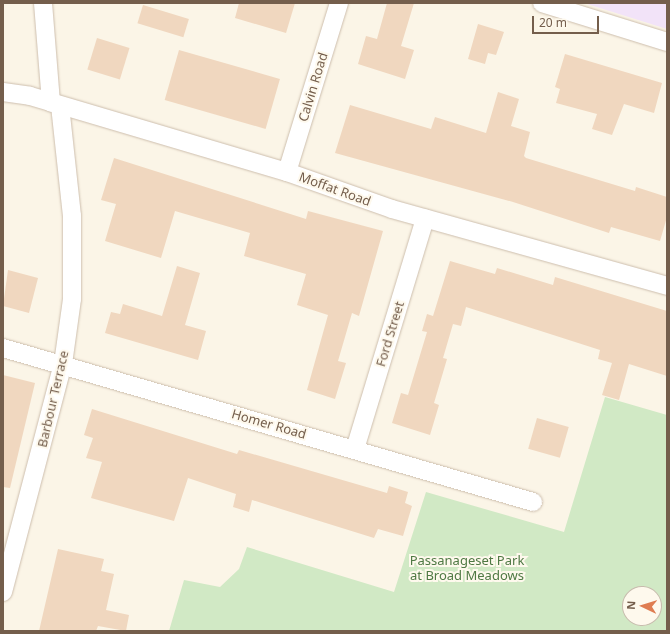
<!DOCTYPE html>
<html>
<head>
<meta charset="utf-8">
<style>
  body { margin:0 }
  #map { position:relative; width:670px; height:634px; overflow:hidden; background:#fbf5e7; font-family:"Noto Sans",sans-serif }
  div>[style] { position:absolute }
  .education>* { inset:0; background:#f2e3f8 }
  .green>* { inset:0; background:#d1e9c5 }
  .building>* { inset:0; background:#f0d7bf; transform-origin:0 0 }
  .roads { filter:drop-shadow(0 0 1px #cdbead) drop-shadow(0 0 1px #cdbead) }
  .street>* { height:18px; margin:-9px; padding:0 9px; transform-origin:9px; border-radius:9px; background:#fff }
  span { translate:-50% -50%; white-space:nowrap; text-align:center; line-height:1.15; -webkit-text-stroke:4px #fef9ed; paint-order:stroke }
  .street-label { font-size:13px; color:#745e4c }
  .park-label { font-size:13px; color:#4f7944 }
  .frame { position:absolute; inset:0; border:4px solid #745e4c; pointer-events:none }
  .north { position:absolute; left:622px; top:586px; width:40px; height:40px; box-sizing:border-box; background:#fef9ed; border:1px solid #c7bbad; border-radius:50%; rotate:274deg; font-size:11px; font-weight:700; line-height:16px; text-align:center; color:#745e4c }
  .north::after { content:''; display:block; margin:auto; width:14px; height:18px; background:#df7d51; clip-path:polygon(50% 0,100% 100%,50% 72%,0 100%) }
  .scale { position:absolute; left:532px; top:16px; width:67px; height:18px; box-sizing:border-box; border:2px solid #745e4c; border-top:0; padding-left:5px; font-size:12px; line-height:14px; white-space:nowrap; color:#745e4c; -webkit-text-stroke:3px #fef9ed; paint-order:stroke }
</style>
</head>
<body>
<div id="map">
  <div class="education">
    <div style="clip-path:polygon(584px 3px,667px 3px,667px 29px)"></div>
  </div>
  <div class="green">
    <div style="clip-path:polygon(evenodd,605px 397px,667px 415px,667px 631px,169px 631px,184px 580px,220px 587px,239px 569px,247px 547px,394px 592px,426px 492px,564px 532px,605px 397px,630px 594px,654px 594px,654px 618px,630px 618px,630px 594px)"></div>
  </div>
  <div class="building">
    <div style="clip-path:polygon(239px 3px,295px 3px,286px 33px,235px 18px)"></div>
    <div style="clip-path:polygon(387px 3px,414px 3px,401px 46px,414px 50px,405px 79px,358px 64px,366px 36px,377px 39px)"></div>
    <div style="left:143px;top:5px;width:48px;height:19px;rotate:17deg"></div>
    <div style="clip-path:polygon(478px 24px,504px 32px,496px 55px,488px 53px,485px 64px,468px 59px)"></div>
    <div style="left:97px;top:38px;width:34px;height:33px;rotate:17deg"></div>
    <div style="left:179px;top:50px;width:105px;height:52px;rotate:16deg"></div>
    <div style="clip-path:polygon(565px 54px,662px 83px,654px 113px,624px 104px,612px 135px,592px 129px,597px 114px,556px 103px,560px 89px,555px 87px)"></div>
    <div style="clip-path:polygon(498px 92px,519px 99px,511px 126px,530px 132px,524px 156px,526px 158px,635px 191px,636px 187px,667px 197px,667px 217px,660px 241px,611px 227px,609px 233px,513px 202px,335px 153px,350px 105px,431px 129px,435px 117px,486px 133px)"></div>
    <div style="clip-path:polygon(114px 158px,306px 219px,308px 211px,383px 231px,359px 316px,352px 313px,338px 361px,346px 363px,335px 399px,307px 390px,328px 315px,297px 305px,306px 274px,244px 256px,250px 233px,175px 211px,161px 258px,105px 241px,116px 204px,101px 200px)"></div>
    <div style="clip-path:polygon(450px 261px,495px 274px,497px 268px,553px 285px,555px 277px,667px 311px,667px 376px,629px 364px,619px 400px,602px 395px,612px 363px,598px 359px,600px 350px,466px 307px,461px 326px,453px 324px,443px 358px,447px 359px,434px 403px,439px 405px,430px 435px,392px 423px,401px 393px,408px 395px,427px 332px,422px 331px,427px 314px,433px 316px)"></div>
    <div style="clip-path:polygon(177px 266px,200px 273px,185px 325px,206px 331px,198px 360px,105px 333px,111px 312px,120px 314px,123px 304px,162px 316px)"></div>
    <div style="clip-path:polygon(8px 270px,38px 278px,29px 313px,3px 306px)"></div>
    <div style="clip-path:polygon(3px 375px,35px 383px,10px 488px,3px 487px)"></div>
    <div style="clip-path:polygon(92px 409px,237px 454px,239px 450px,387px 493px,389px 486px,408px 492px,405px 503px,412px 506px,403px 536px,378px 529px,374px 538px,252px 500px,249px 512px,233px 507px,236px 494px,188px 478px,174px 521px,91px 498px,102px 462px,86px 458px,93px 438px,84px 435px)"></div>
    <div style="left:537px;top:418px;width:33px;height:32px;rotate:16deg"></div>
    <div style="clip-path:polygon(58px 549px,104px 559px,101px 571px,114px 574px,106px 610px,129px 615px,126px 631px,98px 626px,96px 631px,39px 631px)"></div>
  </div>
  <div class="roads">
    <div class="street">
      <div style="left:43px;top:3px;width:100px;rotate:85.4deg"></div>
      <div style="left:542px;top:3px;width:131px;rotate:17.3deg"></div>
      <div style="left:3px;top:92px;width:27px;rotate:8deg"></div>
      <div style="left:30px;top:96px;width:268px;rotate:16.5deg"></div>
      <div style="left:287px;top:172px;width:111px;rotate:19.4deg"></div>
      <div style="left:392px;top:209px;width:286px;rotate:15.6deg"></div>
      <div style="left:287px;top:172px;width:177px;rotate:-72.9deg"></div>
      <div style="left:3px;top:348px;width:552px;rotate:16.2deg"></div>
      <div style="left:355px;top:449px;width:241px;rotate:-73.1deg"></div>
      <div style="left:3px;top:592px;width:236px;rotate:-75.3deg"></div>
      <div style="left:63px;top:364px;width:66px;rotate:-82.1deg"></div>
      <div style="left:72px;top:299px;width:83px;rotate:-90deg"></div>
      <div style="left:72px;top:216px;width:111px;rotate:-96.2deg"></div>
    </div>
  </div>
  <div class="street-label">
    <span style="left:313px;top:87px;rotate:-73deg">Calvin Road</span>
    <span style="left:335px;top:189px;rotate:20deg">Moffat Road</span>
    <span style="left:390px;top:334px;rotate:-73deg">Ford Street</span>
    <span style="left:53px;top:399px;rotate:-77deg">Barbour Terrace</span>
    <span style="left:269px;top:424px;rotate:16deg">Homer Road</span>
  </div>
  <div class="park-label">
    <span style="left:467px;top:568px">Passanageset Park<br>at Broad Meadows</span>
  </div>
  <div class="frame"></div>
  <div class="north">N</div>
  <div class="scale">20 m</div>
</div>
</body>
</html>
